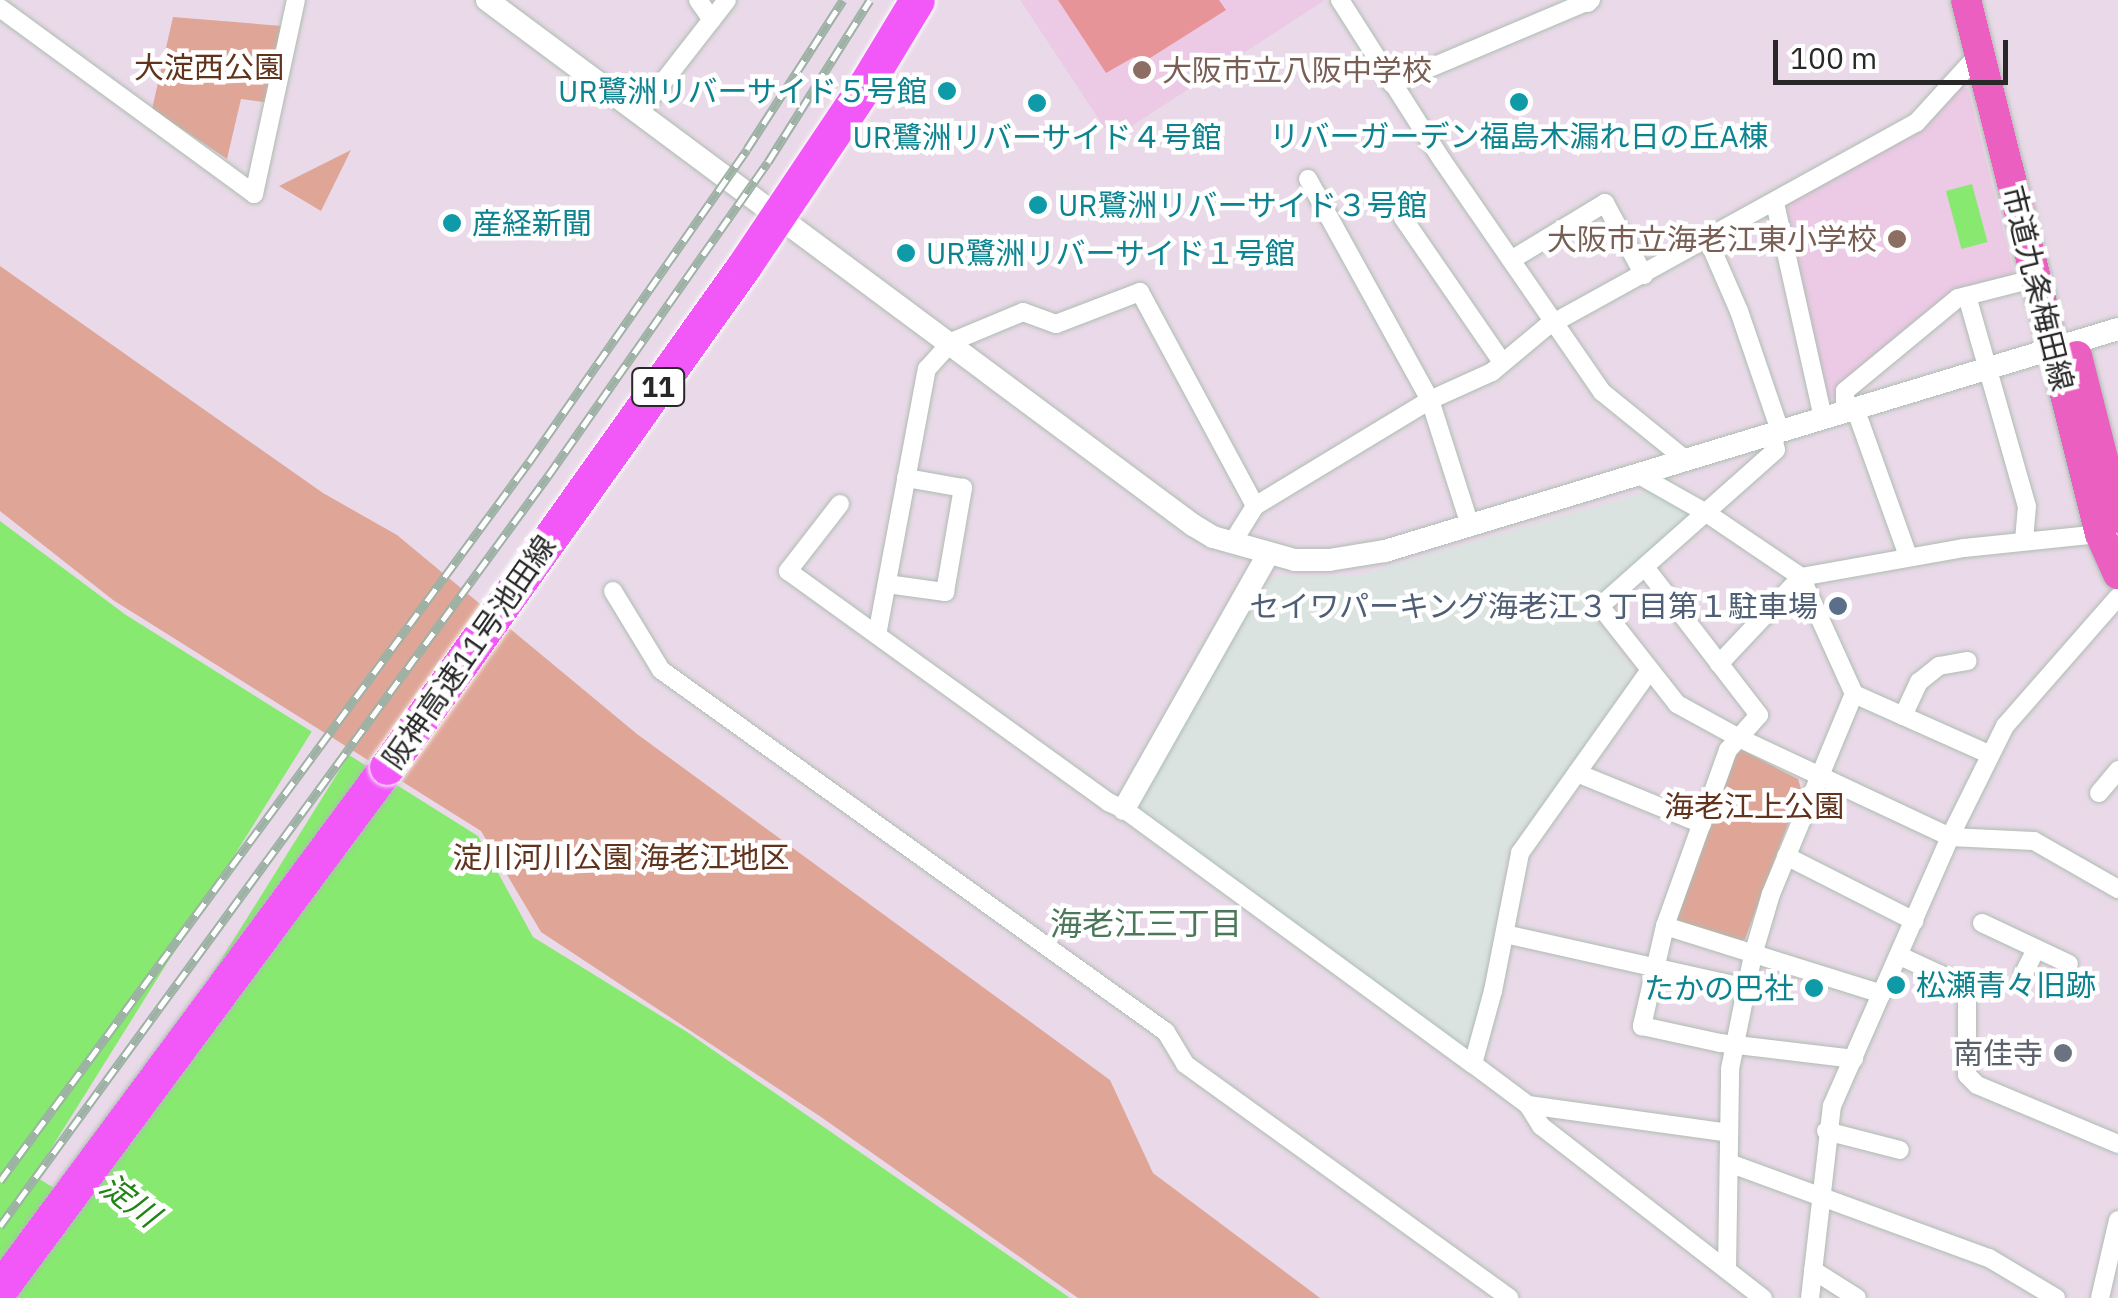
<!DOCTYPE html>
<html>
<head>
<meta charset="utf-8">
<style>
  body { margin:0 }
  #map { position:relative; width:2118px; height:1298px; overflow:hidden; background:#eadae9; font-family:"IBM Plex Sans","Noto Sans JP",sans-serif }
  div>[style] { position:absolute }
  .industrial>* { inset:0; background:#dbe3e1 }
  .education>* { inset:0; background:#eccae5 }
  .green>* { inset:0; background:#dfa698 }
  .pitch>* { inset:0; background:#e69497 }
  .water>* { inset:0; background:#88e970; transform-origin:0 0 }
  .pier>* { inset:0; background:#eadae9; transform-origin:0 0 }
  .roads { filter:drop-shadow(0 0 2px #aebcb2) drop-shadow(0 0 2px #aebcb2) }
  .minor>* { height:18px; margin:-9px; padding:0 9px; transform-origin:9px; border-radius:9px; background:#fff }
  .tertiary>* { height:22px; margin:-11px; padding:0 11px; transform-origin:11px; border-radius:11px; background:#fff }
  .primary>* { height:30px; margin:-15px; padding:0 15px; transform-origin:15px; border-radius:15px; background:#eb5fc1 }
  .motorway>* { height:35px; margin:-17.5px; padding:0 17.5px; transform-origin:17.5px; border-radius:17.5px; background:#f258f8 }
  .rail>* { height:9px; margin-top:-4.5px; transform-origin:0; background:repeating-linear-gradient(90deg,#fff 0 15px,#9db2a5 0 30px); box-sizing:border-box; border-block:2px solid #9db2a5 }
  .bridges { filter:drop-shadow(0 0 2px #fff) drop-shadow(0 0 2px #fff) }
  .motorway-bridge>* { height:35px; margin:-17.5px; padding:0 17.5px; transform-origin:17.5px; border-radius:17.5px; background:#f258f8 }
  .dots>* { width:28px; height:28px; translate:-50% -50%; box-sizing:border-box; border:5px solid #fff; border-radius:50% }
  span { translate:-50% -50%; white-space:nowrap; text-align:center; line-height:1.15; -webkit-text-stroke:9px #fff; paint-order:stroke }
  .shield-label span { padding:2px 8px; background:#fff; border:2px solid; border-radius:8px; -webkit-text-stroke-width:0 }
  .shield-label { font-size:28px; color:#282828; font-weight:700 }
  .park-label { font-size:30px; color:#62331c }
  .education-label { font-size:30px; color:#785e54 }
  .left { translate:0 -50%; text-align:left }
  .right { translate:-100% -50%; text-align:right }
  .culture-label { font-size:30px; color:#0d838f }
  .street-label { font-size:30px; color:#282828 }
  .service-label { font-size:30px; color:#4e5e75 }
  .worship-label { font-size:30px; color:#5b616d }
  .neighbourhood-label { font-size:32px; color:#4b775a }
  .water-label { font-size:32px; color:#208512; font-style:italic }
  .scale { position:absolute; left:1773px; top:40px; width:235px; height:45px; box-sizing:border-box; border:5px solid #282828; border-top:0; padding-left:12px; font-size:30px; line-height:35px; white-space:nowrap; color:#282828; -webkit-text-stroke:8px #fff; paint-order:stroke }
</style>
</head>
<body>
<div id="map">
  <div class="industrial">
    <div style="clip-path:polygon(1649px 491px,1696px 514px,1696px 519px,1589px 609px,1635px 673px,1508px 852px,1484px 986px,1469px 1043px,1459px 1047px,1142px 811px,1140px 803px,1259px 590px,1276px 576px,1360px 575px)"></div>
  </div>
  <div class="education">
    <div style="clip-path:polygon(1020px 0,1325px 0,1112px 139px)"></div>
    <div style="clip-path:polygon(1960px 85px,1968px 89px,2014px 272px,2009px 278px,1959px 293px,1836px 397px,1823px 402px,1782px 206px)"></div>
  </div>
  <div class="green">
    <div style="clip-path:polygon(173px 17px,282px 26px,271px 103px,241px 99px,227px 159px,152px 109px)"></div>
    <div style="clip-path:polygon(351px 150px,321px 211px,279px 186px)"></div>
    <div style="clip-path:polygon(0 266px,323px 493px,397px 535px,637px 734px,1110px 1080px,1153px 1173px,1320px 1298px,1078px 1298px,821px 1117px,541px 932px,481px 831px,113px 600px,0 511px)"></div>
    <div style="clip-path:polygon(1742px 750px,1798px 779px,1801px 789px,1745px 939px,1737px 942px,1680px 924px,1675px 916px,1733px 755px)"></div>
  </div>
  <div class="pitch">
    <div style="clip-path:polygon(1058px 0,1219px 0,1226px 10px,1139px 65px,1134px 57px,1106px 73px)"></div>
  </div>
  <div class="water">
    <div style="left:1972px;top:184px;width:60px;height:27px;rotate:75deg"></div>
    <div style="clip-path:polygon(0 521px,126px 615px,478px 836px,533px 937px,687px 1032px,1070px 1298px,0 1298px)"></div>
  </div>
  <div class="pier">
    <div style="left:314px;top:728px;width:44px;height:528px;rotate:32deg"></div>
  </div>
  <div class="roads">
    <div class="minor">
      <div style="left:698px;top:0;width:24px;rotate:55deg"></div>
      <div style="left:1340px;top:0;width:190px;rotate:57.5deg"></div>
      <div style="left:1442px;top:160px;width:282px;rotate:55.4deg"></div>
      <div style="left:1602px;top:392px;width:108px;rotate:39deg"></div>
      <div style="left:0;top:8px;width:315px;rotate:36.2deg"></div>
      <div style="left:254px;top:194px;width:198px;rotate:-77.8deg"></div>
      <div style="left:1392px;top:84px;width:216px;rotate:-22.9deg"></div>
      <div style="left:639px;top:113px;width:143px;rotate:-52.1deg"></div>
      <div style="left:1308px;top:179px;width:252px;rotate:61.1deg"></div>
      <div style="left:1430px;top:400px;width:131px;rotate:72.3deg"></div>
      <div style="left:1775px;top:203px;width:220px;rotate:77.4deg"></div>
      <div style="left:1403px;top:218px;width:175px;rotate:55.5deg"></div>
      <div style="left:1708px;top:240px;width:77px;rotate:66.4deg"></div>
      <div style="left:1739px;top:311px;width:127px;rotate:71.1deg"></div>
      <div style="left:1511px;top:260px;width:110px;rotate:-31.2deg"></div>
      <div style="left:1605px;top:203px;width:82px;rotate:61.6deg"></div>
      <div style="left:1967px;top:296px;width:218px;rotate:74.1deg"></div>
      <div style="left:2027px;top:506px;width:34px;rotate:95deg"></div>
      <div style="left:1855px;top:408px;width:157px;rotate:70.3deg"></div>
      <div style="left:1845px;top:411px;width:20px;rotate:-90deg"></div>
      <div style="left:1845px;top:391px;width:146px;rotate:-39.5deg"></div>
      <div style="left:1958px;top:298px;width:69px;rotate:-14.2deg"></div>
      <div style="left:1772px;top:433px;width:17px;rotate:77deg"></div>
      <div style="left:1776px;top:450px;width:235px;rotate:138.4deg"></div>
      <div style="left:1600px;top:606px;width:125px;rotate:51.8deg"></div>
      <div style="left:1677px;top:704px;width:71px;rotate:28.7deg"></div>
      <div style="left:1739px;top:738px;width:233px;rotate:25.1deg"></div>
      <div style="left:1950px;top:837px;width:84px;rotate:2.7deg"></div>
      <div style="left:2034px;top:841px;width:97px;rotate:29.7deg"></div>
      <div style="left:1639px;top:475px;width:79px;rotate:29.5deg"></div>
      <div style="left:1708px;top:514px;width:112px;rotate:34.1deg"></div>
      <div style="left:1801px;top:577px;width:166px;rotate:-10.1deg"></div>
      <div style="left:1964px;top:548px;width:145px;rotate:-5.9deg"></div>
      <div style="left:840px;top:504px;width:85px;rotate:127.8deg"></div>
      <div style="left:788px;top:571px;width:395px;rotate:35.8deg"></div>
      <div style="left:1108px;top:802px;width:17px;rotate:24deg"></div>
      <div style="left:1124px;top:809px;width:432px;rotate:36.2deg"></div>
      <div style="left:1473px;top:1064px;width:69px;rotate:36.7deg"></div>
      <div style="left:1528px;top:1105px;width:25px;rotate:58deg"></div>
      <div style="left:1541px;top:1126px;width:281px;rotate:37.8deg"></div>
      <div style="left:1232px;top:543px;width:44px;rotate:-58.1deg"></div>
      <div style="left:1255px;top:506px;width:205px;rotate:-31.2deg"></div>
      <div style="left:1430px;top:400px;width:68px;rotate:-24.3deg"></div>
      <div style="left:1492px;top:372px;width:70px;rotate:-39.8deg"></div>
      <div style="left:1546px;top:327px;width:423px;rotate:-28.9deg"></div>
      <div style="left:1916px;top:123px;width:79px;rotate:-47.6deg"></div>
      <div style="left:1969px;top:65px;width:13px;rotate:-18deg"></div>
      <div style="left:1645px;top:567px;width:187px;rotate:52.4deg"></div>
      <div style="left:1759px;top:715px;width:47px;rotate:131.5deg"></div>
      <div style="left:1728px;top:750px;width:187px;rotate:109.7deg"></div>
      <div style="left:1665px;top:926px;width:103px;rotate:103deg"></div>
      <div style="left:1642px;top:1026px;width:80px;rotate:12.3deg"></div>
      <div style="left:1720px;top:1043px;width:135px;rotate:6.8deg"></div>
      <div style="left:1801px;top:577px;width:128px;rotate:65.6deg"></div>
      <div style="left:1854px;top:694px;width:148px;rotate:24deg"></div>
      <div style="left:887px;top:584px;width:59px;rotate:7.9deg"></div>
      <div style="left:945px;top:592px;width:106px;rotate:-80.2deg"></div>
      <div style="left:963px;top:488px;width:58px;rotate:-170deg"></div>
      <div style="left:613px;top:591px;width:92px;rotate:58.7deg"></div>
      <div style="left:661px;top:670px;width:621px;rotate:35.63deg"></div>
      <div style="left:1166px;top:1032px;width:37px;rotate:59deg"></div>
      <div style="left:1185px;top:1064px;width:400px;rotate:35.8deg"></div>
      <div style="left:877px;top:635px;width:271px;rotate:-79.4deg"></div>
      <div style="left:927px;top:369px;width:36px;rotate:-48deg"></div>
      <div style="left:951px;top:342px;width:78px;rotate:-22.6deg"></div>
      <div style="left:1023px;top:312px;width:35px;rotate:20deg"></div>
      <div style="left:1056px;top:324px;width:90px;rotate:-20.9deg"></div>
      <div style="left:1140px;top:292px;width:243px;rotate:61.7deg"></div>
      <div style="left:1719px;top:664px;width:120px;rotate:-46.7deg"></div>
      <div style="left:1903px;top:716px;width:38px;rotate:-65deg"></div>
      <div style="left:1919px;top:682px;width:26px;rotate:-39deg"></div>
      <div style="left:1939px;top:666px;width:29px;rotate:-10deg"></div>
      <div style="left:1577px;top:773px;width:135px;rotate:22.2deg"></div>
      <div style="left:2099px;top:793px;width:30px;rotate:-50deg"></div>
      <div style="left:1786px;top:856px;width:144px;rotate:26.9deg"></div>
      <div style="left:1982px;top:923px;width:96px;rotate:25.2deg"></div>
      <div style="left:1665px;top:926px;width:227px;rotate:17.4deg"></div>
      <div style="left:1505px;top:934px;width:247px;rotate:12.6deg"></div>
      <div style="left:1900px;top:956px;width:74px;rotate:24.8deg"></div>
      <div style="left:1967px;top:987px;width:88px;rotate:90deg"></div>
      <div style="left:1967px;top:1075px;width:14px;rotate:45deg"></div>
      <div style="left:1977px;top:1085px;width:153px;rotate:22.7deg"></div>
      <div style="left:2024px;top:973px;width:27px;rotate:-63deg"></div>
      <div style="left:1473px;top:1064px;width:76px;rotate:-74.7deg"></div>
      <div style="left:1493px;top:991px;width:141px;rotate:-78.9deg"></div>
      <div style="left:1520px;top:853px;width:224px;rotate:-54.6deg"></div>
      <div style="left:1528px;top:1105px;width:203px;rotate:7.9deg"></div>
      <div style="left:1826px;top:1131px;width:76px;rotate:14.4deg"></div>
      <div style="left:1729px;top:1163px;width:277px;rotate:20.1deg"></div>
      <div style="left:1989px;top:1258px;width:78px;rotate:30.8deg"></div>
      <div style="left:1727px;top:1270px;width:201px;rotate:-89.1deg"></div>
      <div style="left:1730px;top:1069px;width:116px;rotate:-78.6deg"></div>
      <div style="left:1753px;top:955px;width:64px;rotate:-73.6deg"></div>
      <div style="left:1771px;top:894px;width:217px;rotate:-67.5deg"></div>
      <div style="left:1813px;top:1270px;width:52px;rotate:32.5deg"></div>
      <div style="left:1810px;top:1298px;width:193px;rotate:-83.5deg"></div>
      <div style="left:1832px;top:1106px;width:294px;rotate:-66.3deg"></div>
      <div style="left:1950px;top:837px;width:124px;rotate:-63.6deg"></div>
      <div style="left:2005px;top:726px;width:171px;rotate:-48.8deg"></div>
      <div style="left:2100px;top:1298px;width:80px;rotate:-77deg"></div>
    </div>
    <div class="tertiary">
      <div style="left:487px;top:0;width:880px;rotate:36.64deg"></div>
      <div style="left:1193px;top:525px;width:23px;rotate:31deg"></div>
      <div style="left:1213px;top:537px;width:85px;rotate:15.7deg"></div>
      <div style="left:1295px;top:560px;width:34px"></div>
      <div style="left:1329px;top:560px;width:57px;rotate:-9.1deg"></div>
      <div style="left:1385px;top:551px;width:766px;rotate:-16.85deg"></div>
      <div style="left:1587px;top:0;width:1px;rotate:90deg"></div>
      <div style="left:1124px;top:809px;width:293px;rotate:-60.5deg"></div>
    </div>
    <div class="primary">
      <div style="left:1966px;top:0;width:551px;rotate:75.91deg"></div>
      <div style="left:2100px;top:534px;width:44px;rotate:65.8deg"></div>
      <div style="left:2077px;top:356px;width:167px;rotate:75.8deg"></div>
    </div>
    <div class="motorway">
      <div style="left:0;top:1289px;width:650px;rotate:-53.45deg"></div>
    </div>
  </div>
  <div class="rail">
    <div style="left:0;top:1181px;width:893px;rotate:-53.66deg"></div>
    <div style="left:529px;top:462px;width:381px;rotate:-55.1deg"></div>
    <div style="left:747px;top:149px;width:177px;rotate:-57.2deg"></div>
    <div style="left:0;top:1226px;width:929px;rotate:-53.85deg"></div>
    <div style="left:548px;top:476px;width:383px;rotate:-55deg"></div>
    <div style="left:768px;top:162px;width:191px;rotate:-57.8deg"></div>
  </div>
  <div class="bridges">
    <div class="motorway-bridge">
      <div style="left:387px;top:767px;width:615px;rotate:-54.53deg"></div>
      <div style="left:744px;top:266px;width:217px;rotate:-56.1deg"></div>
      <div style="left:865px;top:86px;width:100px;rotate:-58.8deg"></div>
    </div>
  </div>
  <div class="dots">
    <div style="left:1142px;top:70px;background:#8d6e63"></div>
    <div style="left:947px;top:91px;background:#0f9aa8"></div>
    <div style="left:1519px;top:102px;background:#0f9aa8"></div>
    <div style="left:1037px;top:103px;background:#0f9aa8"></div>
    <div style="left:1038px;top:205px;background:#0f9aa8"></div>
    <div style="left:452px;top:223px;background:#0f9aa8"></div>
    <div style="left:1897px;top:239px;background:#8d6e63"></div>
    <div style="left:906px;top:253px;background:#0f9aa8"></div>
    <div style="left:1838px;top:606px;background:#5c6f8a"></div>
    <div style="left:1896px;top:985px;background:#0f9aa8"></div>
    <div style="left:1814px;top:988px;background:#0f9aa8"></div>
    <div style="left:2063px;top:1053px;background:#6b7280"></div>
  </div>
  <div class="shield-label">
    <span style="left:658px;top:387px">11</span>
  </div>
  <div class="park-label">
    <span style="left:209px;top:67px">大淀西公園</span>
    <span style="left:1754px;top:806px">海老江上公園</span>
    <span style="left:621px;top:857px">淀川河川公園 海老江地区</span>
  </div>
  <div class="education-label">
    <span class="left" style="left:1162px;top:70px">大阪市立八阪中学校</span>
    <span class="right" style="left:1877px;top:239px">大阪市立海老江東小学校</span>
  </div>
  <div class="culture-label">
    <span class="right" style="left:927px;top:91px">UR鷺洲リバーサイド５号館</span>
    <span style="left:1519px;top:136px">リバーガーデン福島木漏れ日の丘A棟</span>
    <span style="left:1037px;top:137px">UR鷺洲リバーサイド４号館</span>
    <span class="left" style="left:1058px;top:205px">UR鷺洲リバーサイド３号館</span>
    <span class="left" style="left:472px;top:223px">産経新聞</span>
    <span class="left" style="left:926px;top:253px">UR鷺洲リバーサイド１号館</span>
    <span class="left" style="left:1916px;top:985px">松瀬青々旧跡</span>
    <span class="right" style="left:1794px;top:988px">たかの巴社</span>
  </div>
  <div class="street-label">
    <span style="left:2038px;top:288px;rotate:76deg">市道九条梅田線</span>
    <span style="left:469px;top:652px;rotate:-55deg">阪神高速11号池田線</span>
  </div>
  <div class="service-label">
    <span class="right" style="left:1818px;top:606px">セイワパーキング海老江３丁目第１駐車場</span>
  </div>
  <div class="worship-label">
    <span class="right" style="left:2043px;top:1053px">南佳寺</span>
  </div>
  <div class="neighbourhood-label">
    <span style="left:1146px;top:923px">海老江三丁目</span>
  </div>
  <div class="water-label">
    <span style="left:130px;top:1200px;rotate:37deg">淀川</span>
  </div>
  <div class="scale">100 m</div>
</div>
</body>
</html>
